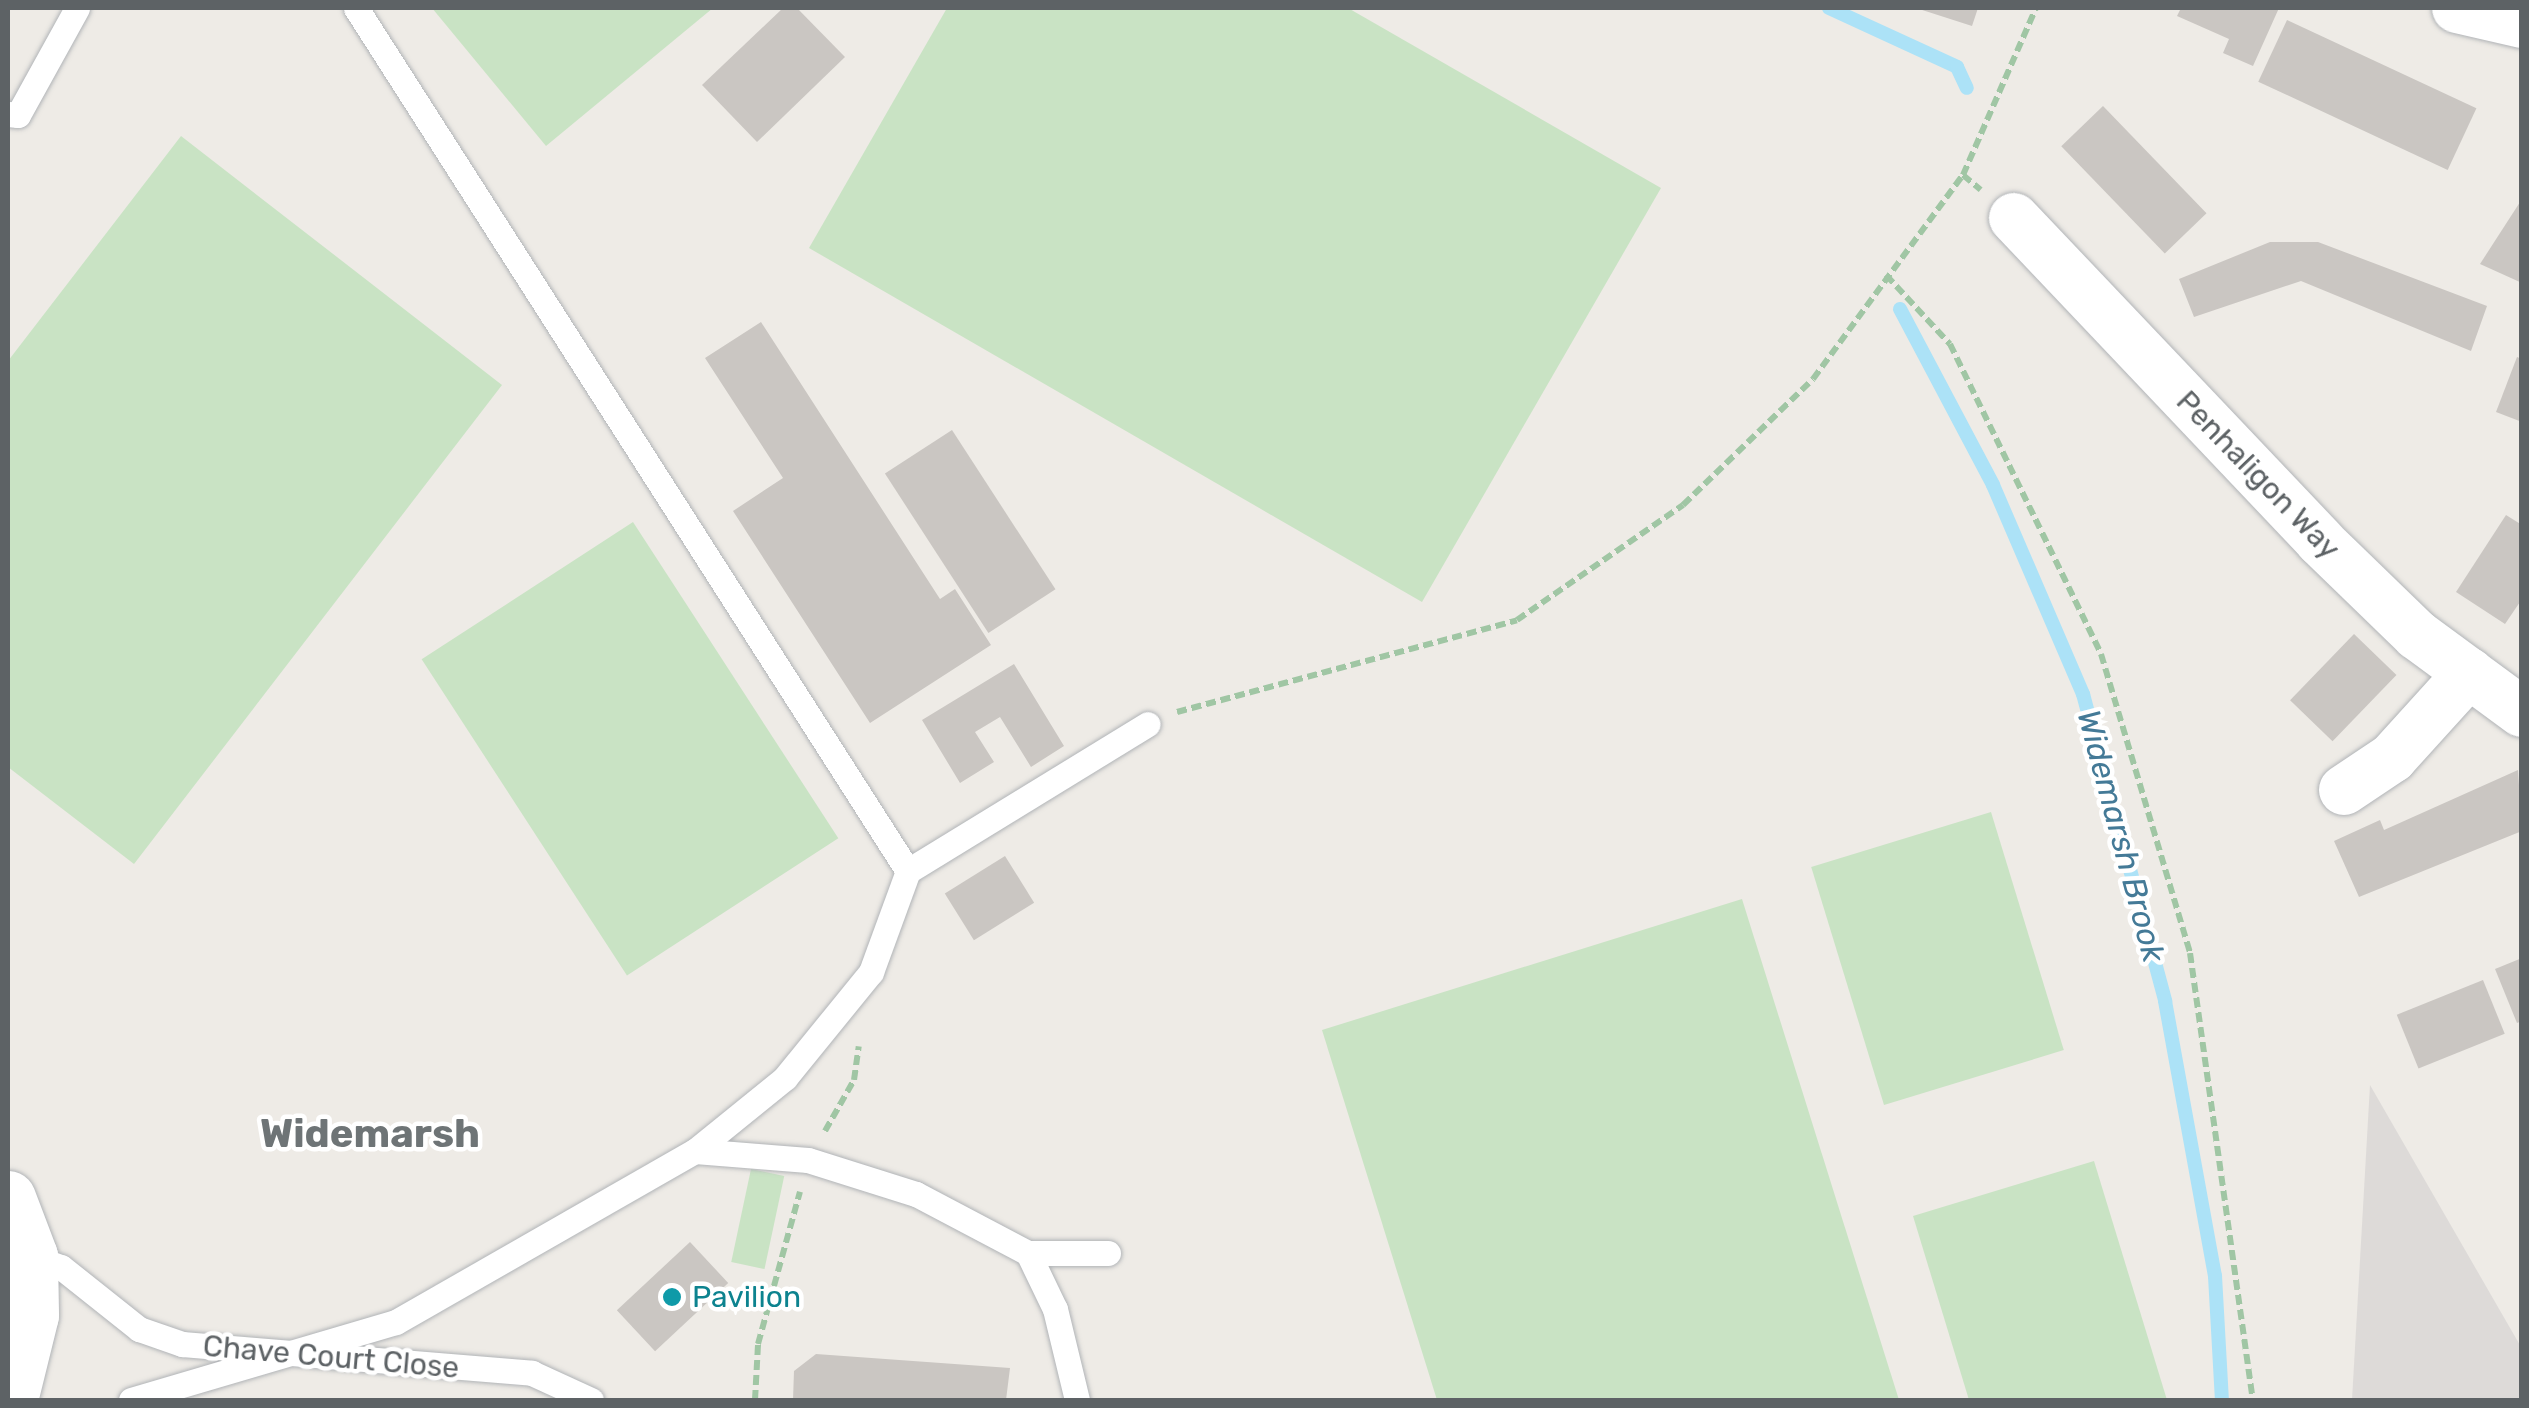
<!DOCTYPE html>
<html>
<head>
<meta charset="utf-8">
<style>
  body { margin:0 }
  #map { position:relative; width:2529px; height:1408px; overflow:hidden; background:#eeebe6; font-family:Rubik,sans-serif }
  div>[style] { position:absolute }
  .industrial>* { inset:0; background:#dddad8 }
  .green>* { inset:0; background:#c9e3c4; transform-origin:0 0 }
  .stream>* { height:14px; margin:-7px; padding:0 7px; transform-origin:7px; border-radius:7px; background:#ace2f7 }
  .building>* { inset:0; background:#cac6c2; transform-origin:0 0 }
  .path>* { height:6px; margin-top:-3px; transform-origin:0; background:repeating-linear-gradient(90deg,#a0c6a4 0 10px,transparent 0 15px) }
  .roads { filter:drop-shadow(0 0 2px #b1b4b7) drop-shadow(0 0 2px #b1b4b7) }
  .service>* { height:25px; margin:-12.5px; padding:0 12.5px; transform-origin:12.5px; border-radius:12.5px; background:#fff }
  .minor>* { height:50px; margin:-25px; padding:0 25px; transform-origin:25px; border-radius:25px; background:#fff }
  .tertiary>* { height:55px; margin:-27.5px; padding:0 27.5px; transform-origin:27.5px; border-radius:27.5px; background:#fff }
  .dots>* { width:28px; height:28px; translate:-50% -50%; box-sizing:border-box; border:5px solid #fff; border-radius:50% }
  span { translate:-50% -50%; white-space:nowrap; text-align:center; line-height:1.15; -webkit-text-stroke:9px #fff; paint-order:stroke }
  .street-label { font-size:30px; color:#5d6265 }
  .culture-label { font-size:30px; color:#0d838f }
  .left { translate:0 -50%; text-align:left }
  .water-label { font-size:32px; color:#447a97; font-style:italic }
  .district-label { font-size:40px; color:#6e7476; font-weight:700 }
  .frame { position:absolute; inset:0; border:10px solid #5d6265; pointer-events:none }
</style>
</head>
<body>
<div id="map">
  <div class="industrial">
    <div style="clip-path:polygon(2370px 1085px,2521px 1347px,2521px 1400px,2352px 1400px)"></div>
  </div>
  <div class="green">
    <div style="clip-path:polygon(432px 8px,713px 8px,546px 146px)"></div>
    <div style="clip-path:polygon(947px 8px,1348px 8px,1661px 188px,1422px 602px,809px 248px)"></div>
    <div style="clip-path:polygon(181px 136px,502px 385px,134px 864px,8px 767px,8px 361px)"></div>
    <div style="left:633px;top:522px;width:377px;height:252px;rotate:57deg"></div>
    <div style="left:1991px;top:812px;width:249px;height:188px;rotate:73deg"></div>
    <div style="clip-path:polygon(1742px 899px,1899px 1400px,1437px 1400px,1322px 1030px)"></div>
    <div style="clip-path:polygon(2094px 1161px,2167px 1400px,1969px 1400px,1913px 1216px)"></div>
    <div style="left:751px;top:1169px;width:34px;height:95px;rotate:12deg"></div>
  </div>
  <div class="stream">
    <div style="left:1829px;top:8px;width:141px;rotate:24.7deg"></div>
    <div style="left:1957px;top:67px;width:23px;rotate:65deg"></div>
    <div style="left:1900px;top:309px;width:199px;rotate:62.1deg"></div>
    <div style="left:1993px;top:485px;width:228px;rotate:66.7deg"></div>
    <div style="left:2083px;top:694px;width:318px;rotate:75deg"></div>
    <div style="left:2165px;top:1001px;width:280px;rotate:79.7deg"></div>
    <div style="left:2215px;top:1276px;width:124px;rotate:86.8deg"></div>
  </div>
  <div class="building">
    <div style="clip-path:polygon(783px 8px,797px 8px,845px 57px,757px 142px,702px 85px)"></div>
    <div style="clip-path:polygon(1916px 8px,1978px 8px,1972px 26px)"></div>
    <div style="clip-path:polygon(2181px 8px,2279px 8px,2253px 66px,2223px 53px,2229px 39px,2177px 16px)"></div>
    <div style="left:2287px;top:20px;width:209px;height:68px;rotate:25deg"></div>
    <div style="left:2103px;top:106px;width:149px;height:58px;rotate:46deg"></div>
    <div style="clip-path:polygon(2522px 199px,2522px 283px,2480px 264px)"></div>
    <div style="clip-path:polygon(2270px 242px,2318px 242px,2487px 306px,2471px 351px,2301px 281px,2194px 317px,2179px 279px)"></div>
    <div style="clip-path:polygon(761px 322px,940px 599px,955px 589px,991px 645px,870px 723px,733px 511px,783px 478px,705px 358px)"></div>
    <div style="clip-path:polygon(2517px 357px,2522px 359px,2522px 422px,2496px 412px)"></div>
    <div style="left:952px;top:430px;width:190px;height:80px;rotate:57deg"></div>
    <div style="clip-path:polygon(2506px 515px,2522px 525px,2522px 599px,2505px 624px,2456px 592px)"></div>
    <div style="left:2354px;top:634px;width:59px;height:92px;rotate:44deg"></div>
    <div style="clip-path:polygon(1014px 664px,1064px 746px,1031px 767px,1000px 717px,975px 732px,994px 762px,960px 783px,922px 720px)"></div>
    <div style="clip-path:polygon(2518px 770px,2522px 831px,2359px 897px,2334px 841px,2380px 820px,2384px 830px)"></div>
    <div style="left:1005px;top:856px;width:55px;height:71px;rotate:58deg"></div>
    <div style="clip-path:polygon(2522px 958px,2522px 1021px,2517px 1023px,2495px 969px)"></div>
    <div style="left:2483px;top:980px;width:58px;height:93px;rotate:68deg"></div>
    <div style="left:690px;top:1242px;width:56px;height:100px;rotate:47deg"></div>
    <div style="clip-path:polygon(816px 1354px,1010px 1368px,1006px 1400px,793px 1400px,794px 1371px)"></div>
  </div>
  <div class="path">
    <div style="left:1963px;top:175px;width:23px;rotate:40deg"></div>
    <div style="left:1886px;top:275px;width:94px;rotate:47.2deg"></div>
    <div style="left:1950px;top:344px;width:345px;rotate:64deg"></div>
    <div style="left:2101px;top:654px;width:312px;rotate:73.4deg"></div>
    <div style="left:2190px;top:953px;width:451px;rotate:82deg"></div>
    <div style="left:1177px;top:712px;width:352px;rotate:-15.1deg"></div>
    <div style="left:1517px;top:620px;width:202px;rotate:-34.7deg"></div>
    <div style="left:1683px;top:505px;width:181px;rotate:-44.1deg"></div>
    <div style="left:1813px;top:379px;width:253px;rotate:-53.7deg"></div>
    <div style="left:1963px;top:175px;width:182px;rotate:-66.4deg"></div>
    <div style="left:825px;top:1131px;width:59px;rotate:-60.4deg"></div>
    <div style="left:854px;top:1080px;width:34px;rotate:-82deg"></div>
    <div style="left:755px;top:1400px;width:56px;rotate:-86.9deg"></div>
    <div style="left:758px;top:1344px;width:158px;rotate:-74.6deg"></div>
  </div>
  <div class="roads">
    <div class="service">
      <div style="left:356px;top:8px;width:1024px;rotate:57.4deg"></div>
      <div style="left:908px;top:871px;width:108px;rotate:110.1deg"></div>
      <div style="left:871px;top:972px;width:136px;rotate:129.1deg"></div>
      <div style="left:785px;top:1078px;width:116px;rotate:141deg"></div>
      <div style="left:8px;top:114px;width:10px;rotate:6deg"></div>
      <div style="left:18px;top:115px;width:122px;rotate:-61.1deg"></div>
      <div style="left:908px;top:871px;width:281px;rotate:-31.5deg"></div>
      <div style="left:1028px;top:1253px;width:62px;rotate:64.3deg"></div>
      <div style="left:1055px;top:1309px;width:94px;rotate:76.4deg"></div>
      <div style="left:30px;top:1256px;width:33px;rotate:20deg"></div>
      <div style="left:61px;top:1267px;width:100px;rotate:38.5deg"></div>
      <div style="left:139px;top:1329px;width:46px;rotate:19.2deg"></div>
      <div style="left:182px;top:1344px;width:351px;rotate:4.7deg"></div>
      <div style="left:532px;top:1373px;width:65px;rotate:24.6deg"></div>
      <div style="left:131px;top:1400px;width:276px;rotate:-16.4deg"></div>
      <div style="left:396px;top:1322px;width:344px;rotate:-29.8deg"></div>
      <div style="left:695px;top:1151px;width:113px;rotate:4.6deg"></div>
      <div style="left:808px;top:1160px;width:113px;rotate:17.5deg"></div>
      <div style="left:916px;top:1194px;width:127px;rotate:27.8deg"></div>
      <div style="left:1028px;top:1253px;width:80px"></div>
    </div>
    <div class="minor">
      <div style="left:2457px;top:8px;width:67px;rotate:13deg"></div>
      <div style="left:2014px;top:218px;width:445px;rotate:46.5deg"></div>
      <div style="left:2320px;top:541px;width:135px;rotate:44.1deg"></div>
      <div style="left:2417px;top:635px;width:130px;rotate:36.3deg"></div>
      <div style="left:2344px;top:790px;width:58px;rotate:-33.7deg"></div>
      <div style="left:2392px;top:758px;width:115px;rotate:-47.8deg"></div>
    </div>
    <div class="tertiary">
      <div style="left:8px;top:1198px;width:62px;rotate:69.2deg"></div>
      <div style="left:30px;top:1256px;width:59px;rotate:89deg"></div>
      <div style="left:31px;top:1315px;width:88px;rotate:103.9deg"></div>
    </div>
  </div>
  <div class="dots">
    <div style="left:672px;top:1297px;background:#0f9aa8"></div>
  </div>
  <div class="street-label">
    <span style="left:2258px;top:475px;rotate:46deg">Penhaligon Way</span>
    <span style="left:331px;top:1357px;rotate:5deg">Chave Court Close</span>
  </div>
  <div class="culture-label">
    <span class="left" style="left:692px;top:1297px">Pavilion</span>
  </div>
  <div class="water-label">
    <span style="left:2121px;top:836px;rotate:75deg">Widemarsh Brook</span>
  </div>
  <div class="district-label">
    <span style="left:370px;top:1134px">Widemarsh</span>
  </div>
  <div class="frame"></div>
</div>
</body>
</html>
